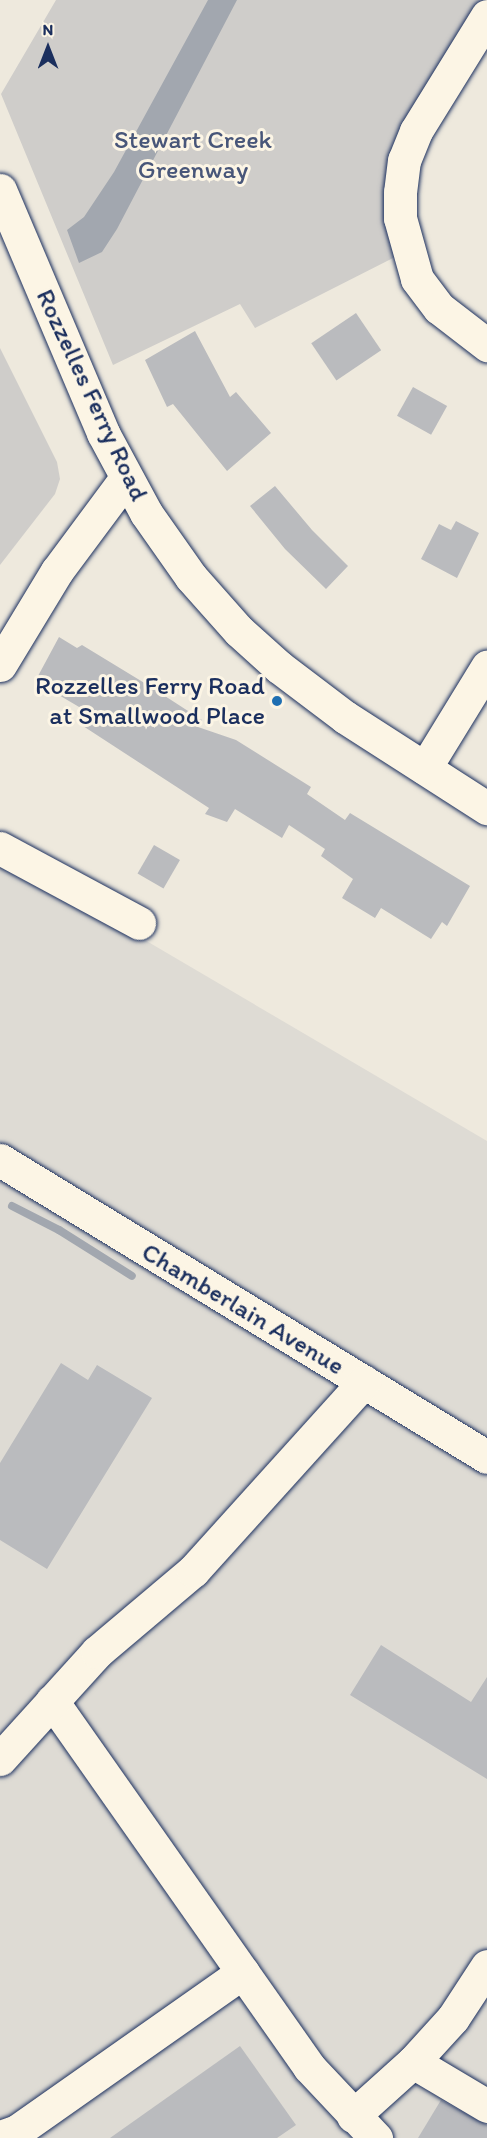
<!DOCTYPE html>
<html>
<head>
<meta charset="utf-8">
<style>
  body { margin:0 }
  #map { position:relative; width:487px; height:2138px; overflow:hidden; background:#eee9dd; font-family:Itim,sans-serif }
  div>[style] { position:absolute }
  .built>* { inset:0; background:#dedbd4 }
  .green>* { inset:0; background:#cfcdca }
  .water>* { inset:0; background:#a2a7af }
  .stream>* { height:8px; margin:-4px; padding:0 4px; transform-origin:4px; border-radius:4px; background:#a2a7af }
  .building>* { inset:0; background:#babbbe; transform-origin:0 0 }
  .roads { filter:drop-shadow(0 0 2px #1b2f5e) drop-shadow(0 0 2px #1b2f5e) }
  .minor>* { height:33px; margin:-16.5px; padding:0 16.5px; transform-origin:16.5px; border-radius:16.5px; background:#fcf5e5 }
  .dots>* { width:16px; height:16px; translate:-50% -50%; box-sizing:border-box; border:3px solid #fcf5e5; border-radius:50% }
  span { translate:-50% -50%; white-space:nowrap; text-align:center; line-height:1.15; -webkit-text-stroke:6px #fcf5e5; paint-order:stroke }
  .park-label { font-size:26px; color:#485679 }
  .street-label { font-size:26px; color:#1b2f5e }
  .poi-label { font-size:26px; color:#1b2f5e }
  .right { translate:-100% -50%; text-align:right }
  .north { position:absolute; left:18px; top:18px; width:60px; height:60px; -webkit-text-stroke:4px #fcf5e5; paint-order:stroke; rotate:0deg; font-size:16px; font-weight:700; line-height:24px; text-align:center; color:#1b2f5e }
  .north::after { content:''; display:block; margin:auto; width:21px; height:27px; background:#1b2f5e; clip-path:polygon(50% 0,100% 100%,50% 72%,0 100%) }
</style>
</head>
<body>
<div id="map">
  <div class="built">
    <div style="clip-path:polygon(0 855px,487px 1141px,487px 2138px,0 2138px)"></div>
  </div>
  <div class="green">
    <div style="clip-path:polygon(56px 0,486px 0,413px 120px,395px 257px,255px 328px,240px 304px,113px 365px,1px 94px)"></div>
    <div style="clip-path:polygon(0 348px,57px 462px,60px 479px,55px 494px,0 565px)"></div>
  </div>
  <div class="water">
    <div style="clip-path:polygon(208px 0,237px 0,117px 229px,102px 252px,79px 263px,67px 230px,84px 217px,114px 172px)"></div>
  </div>
  <div class="stream">
    <div style="left:12px;top:1206px;width:53px;rotate:27.1deg"></div>
    <div style="left:59px;top:1230px;width:86px;rotate:32.2deg"></div>
  </div>
  <div class="building">
    <div style="left:356px;top:313px;width:45px;height:54px;rotate:56deg"></div>
    <div style="clip-path:polygon(195px 331px,230px 397px,236px 392px,271px 433px,227px 471px,173px 404px,167px 407px,145px 360px)"></div>
    <div style="left:413px;top:387px;width:39px;height:33px;rotate:29deg"></div>
    <div style="clip-path:polygon(275px 486px,312px 530px,348px 566px,326px 589px,285px 549px,250px 506px)"></div>
    <div style="clip-path:polygon(456px 521px,479px 533px,457px 578px,421px 559px,439px 524px,451px 530px)"></div>
    <div style="clip-path:polygon(59px 637px,77px 648px,82px 645px,151px 687px,202px 720px,198px 727px,236px 740px,311px 787px,307px 794px,345px 820px,350px 813px,470px 886px,447px 926px,442px 922px,431px 939px,381px 908px,375px 918px,342px 898px,353px 879px,321px 856px,325px 849px,289px 825px,282px 838px,235px 809px,227px 822px,205px 814px,209px 808px,83px 726px,91px 714px,52px 691px,55px 686px,38px 676px)"></div>
    <div style="left:154px;top:845px;width:30px;height:33px;rotate:30deg"></div>
    <div style="clip-path:polygon(61px 1363px,88px 1380px,97px 1365px,152px 1398px,47px 1569px,0 1540px,0 1463px)"></div>
    <div style="clip-path:polygon(381px 1645px,471px 1702px,487px 1677px,487px 1779px,350px 1695px)"></div>
    <div style="clip-path:polygon(240px 2046px,296px 2125px,277px 2138px,110px 2138px)"></div>
    <div style="clip-path:polygon(441px 2100px,487px 2125px,487px 2138px,418px 2138px)"></div>
  </div>
  <div class="roads">
    <div class="minor">
      <div style="left:487px;top:16px;width:135px;rotate:121.7deg"></div>
      <div style="left:416px;top:131px;width:31px;rotate:112deg"></div>
      <div style="left:404px;top:160px;width:32px;rotate:97deg"></div>
      <div style="left:400px;top:192px;width:26px;rotate:90deg"></div>
      <div style="left:400px;top:218px;width:63px;rotate:74.4deg"></div>
      <div style="left:417px;top:279px;width:36px;rotate:53deg"></div>
      <div style="left:439px;top:308px;width:61px;rotate:37.6deg"></div>
      <div style="left:0;top:190px;width:264px;rotate:67deg"></div>
      <div style="left:103px;top:433px;width:91px;rotate:61.7deg"></div>
      <div style="left:146px;top:513px;width:78px;rotate:54.9deg"></div>
      <div style="left:191px;top:577px;width:72px;rotate:48.4deg"></div>
      <div style="left:239px;top:631px;width:54px;rotate:42deg"></div>
      <div style="left:279px;top:667px;width:83px;rotate:37.1deg"></div>
      <div style="left:345px;top:717px;width:169px;rotate:32.7deg"></div>
      <div style="left:0;top:665px;width:110px;rotate:-58.8deg"></div>
      <div style="left:57px;top:571px;width:116px;rotate:-53.4deg"></div>
      <div style="left:425px;top:768px;width:119px;rotate:-58.5deg"></div>
      <div style="left:0;top:848px;width:158px;rotate:28.3deg"></div>
      <div style="left:0;top:1160px;width:570px;rotate:31.38deg"></div>
      <div style="left:52px;top:1701px;width:447px;rotate:54.9deg"></div>
      <div style="left:309px;top:2067px;width:98px;rotate:46.7deg"></div>
      <div style="left:0;top:1759px;width:144px;rotate:-47.8deg"></div>
      <div style="left:97px;top:1652px;width:126px;rotate:-40.2deg"></div>
      <div style="left:193px;top:1571px;width:255px;rotate:-47.9deg"></div>
      <div style="left:413px;top:2062px;width:86px;rotate:30.7deg"></div>
      <div style="left:353px;top:2116px;width:81px;rotate:-42deg"></div>
      <div style="left:413px;top:2062px;width:59px;rotate:-47.7deg"></div>
      <div style="left:453px;top:2018px;width:62px;rotate:-56.8deg"></div>
      <div style="left:0;top:2137px;width:18px;rotate:-19deg"></div>
      <div style="left:17px;top:2131px;width:276px;rotate:-35.1deg"></div>
    </div>
  </div>
  <div class="dots">
    <div style="left:277px;top:701px;background:#1f6fb2"></div>
  </div>
  <div class="park-label">
    <span style="left:193px;top:155px">Stewart Creek<br>Greenway</span>
  </div>
  <div class="street-label">
    <span style="left:92px;top:395px;rotate:65deg">Rozzelles Ferry Road</span>
    <span style="left:243px;top:1309px;rotate:31deg">Chamberlain Avenue</span>
  </div>
  <div class="poi-label">
    <span class="right" style="left:265px;top:701px">Rozzelles Ferry Road<br>at Smallwood Place</span>
  </div>
  <div class="north">N</div>
</div>
</body>
</html>
